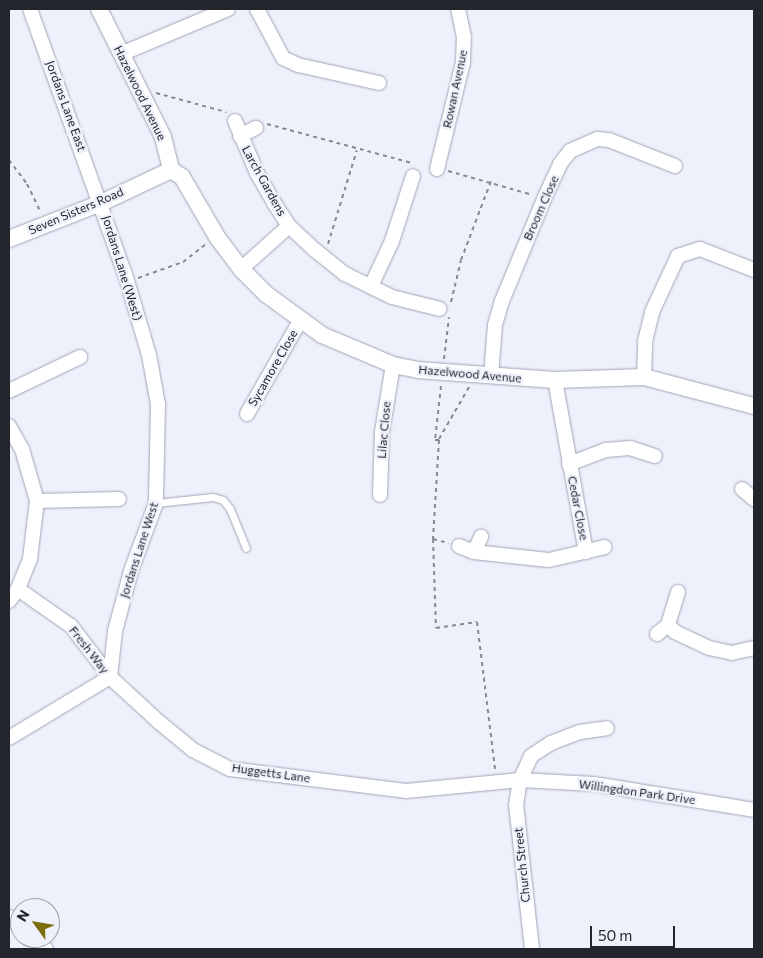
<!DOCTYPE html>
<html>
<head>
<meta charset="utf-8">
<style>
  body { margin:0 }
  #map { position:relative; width:763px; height:958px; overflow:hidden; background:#eef1fc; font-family:Commissioner,sans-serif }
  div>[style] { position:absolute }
  .path>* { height:2px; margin-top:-1px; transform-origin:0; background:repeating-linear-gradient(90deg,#878992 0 4px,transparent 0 8px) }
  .roads { filter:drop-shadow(0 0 1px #9fa4b5) drop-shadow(0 0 1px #9fa4b5) }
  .service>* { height:7px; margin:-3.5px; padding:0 3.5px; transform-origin:3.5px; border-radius:3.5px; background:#fff }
  .minor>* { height:14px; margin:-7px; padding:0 7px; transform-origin:7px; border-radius:7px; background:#fff }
  .tertiary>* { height:16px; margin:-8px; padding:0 8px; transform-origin:8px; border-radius:8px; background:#fff }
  span { translate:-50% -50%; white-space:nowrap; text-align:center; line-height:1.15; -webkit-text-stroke:4.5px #eef1fc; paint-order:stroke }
  .street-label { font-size:12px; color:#23252c }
  .frame { position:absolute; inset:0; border:10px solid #23252c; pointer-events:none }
  .north { position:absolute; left:10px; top:898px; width:50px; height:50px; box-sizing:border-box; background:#eef1fc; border:1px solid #9d9fa9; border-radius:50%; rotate:302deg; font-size:14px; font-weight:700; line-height:20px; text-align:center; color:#23252c }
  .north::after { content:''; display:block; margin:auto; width:18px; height:22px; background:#7b6d09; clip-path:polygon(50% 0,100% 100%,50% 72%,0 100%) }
  .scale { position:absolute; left:590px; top:926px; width:85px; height:22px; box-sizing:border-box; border:2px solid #23252c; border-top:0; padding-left:6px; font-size:15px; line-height:18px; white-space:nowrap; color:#23252c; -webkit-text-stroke:4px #eef1fc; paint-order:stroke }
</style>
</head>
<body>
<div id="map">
  <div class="path">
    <div style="left:156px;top:93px;width:73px;rotate:15.2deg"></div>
    <div style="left:267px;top:124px;width:150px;rotate:15.1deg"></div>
    <div style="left:9px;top:160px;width:30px;rotate:53deg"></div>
    <div style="left:27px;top:184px;width:30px;rotate:64deg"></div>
    <div style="left:448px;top:171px;width:88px;rotate:15.8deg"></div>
    <div style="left:328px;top:244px;width:98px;rotate:-72.9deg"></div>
    <div style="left:138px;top:278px;width:48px;rotate:-19.6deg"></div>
    <div style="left:183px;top:262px;width:28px;rotate:-38deg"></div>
    <div style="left:451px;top:302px;width:43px;rotate:-76.6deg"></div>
    <div style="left:461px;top:260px;width:85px;rotate:-69.2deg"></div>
    <div style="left:444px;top:359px;width:42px;rotate:-83.2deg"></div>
    <div style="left:441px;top:386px;width:54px;rotate:96.3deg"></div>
    <div style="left:435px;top:440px;width:4px"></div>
    <div style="left:439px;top:440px;width:99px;rotate:93.5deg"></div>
    <div style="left:433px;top:539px;width:89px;rotate:88.1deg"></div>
    <div style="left:436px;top:628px;width:41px;rotate:-8.3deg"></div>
    <div style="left:477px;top:622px;width:148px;rotate:83deg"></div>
    <div style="left:439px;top:439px;width:60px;rotate:-60deg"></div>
    <div style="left:433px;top:539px;width:16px;rotate:15deg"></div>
  </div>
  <div class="roads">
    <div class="service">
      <div style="left:156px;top:503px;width:57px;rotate:-6deg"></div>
      <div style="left:213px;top:497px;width:10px;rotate:17deg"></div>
      <div style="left:223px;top:500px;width:11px;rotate:52deg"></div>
      <div style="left:230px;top:509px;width:42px;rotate:67.7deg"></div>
    </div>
    <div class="minor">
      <div style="left:30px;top:9px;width:282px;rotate:70.3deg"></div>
      <div style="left:125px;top:274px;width:84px;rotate:73.5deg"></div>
      <div style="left:149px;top:355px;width:50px;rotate:79.6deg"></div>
      <div style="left:158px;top:404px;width:99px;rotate:91.2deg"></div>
      <div style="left:156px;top:503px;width:72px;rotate:110.2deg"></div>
      <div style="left:131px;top:571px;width:62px;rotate:104.9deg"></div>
      <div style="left:115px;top:631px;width:46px;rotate:96.2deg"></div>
      <div style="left:257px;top:9px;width:55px;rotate:62deg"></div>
      <div style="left:283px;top:58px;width:17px;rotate:25deg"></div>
      <div style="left:298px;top:65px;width:83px;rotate:12.5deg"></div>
      <div style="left:121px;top:54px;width:116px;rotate:-22.8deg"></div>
      <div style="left:235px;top:121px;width:56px;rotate:67.1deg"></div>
      <div style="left:257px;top:173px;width:34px;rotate:60deg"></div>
      <div style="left:274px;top:203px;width:27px;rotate:57deg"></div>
      <div style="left:289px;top:226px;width:35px;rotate:43deg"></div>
      <div style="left:315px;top:250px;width:38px;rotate:39deg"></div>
      <div style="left:345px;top:274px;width:52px;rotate:26.1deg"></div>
      <div style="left:392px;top:297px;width:49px;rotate:14deg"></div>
      <div style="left:240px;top:136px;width:18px;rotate:-27deg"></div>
      <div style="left:437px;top:169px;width:110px;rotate:-76.3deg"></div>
      <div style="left:463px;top:62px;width:25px;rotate:-88deg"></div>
      <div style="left:464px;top:37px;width:29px;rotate:-102deg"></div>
      <div style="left:241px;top:269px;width:64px;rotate:-41.9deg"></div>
      <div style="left:371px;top:286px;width:50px;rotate:-65deg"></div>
      <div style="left:392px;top:241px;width:68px;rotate:-72.1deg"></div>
      <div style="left:491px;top:376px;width:51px;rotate:-85.5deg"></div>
      <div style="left:495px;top:325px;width:25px;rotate:-74deg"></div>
      <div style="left:502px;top:301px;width:110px;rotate:-67.6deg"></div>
      <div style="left:544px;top:199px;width:38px;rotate:-65deg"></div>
      <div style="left:560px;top:164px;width:16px;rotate:-52deg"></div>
      <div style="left:570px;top:151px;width:30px;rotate:-24deg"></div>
      <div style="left:597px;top:139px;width:12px;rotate:5deg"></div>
      <div style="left:609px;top:140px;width:71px;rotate:21.5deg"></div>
      <div style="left:644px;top:377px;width:36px;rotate:-88deg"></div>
      <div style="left:645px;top:341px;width:30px;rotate:-76deg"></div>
      <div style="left:652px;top:312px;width:62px;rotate:-65.1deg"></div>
      <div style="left:678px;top:256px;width:23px;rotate:-18deg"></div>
      <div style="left:700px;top:249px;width:58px;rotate:21.3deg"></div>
      <div style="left:555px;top:380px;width:175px;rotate:79.8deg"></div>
      <div style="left:9px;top:391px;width:79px;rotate:-25.6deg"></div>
      <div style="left:247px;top:414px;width:107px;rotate:-60.3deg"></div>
      <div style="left:9px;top:426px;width:26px;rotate:61deg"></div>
      <div style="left:22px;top:449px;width:54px;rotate:73.9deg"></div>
      <div style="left:37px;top:501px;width:58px;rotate:96.9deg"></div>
      <div style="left:30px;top:559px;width:32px;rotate:112deg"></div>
      <div style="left:18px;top:589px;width:15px;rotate:127deg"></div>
      <div style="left:569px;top:464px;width:40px;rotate:-21deg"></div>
      <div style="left:606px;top:450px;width:24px;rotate:-5deg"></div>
      <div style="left:630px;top:448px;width:26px;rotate:18deg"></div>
      <div style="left:742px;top:489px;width:16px;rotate:40deg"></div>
      <div style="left:380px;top:495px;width:63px;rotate:-88.2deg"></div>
      <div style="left:382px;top:432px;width:68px;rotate:-80.7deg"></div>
      <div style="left:37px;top:501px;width:82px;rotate:-1.4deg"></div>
      <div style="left:459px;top:546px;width:16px;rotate:22deg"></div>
      <div style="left:474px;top:552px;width:75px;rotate:6.1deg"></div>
      <div style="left:549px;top:560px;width:57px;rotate:-13.1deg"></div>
      <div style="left:474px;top:552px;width:17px;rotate:-65deg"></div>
      <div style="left:18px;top:589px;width:65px;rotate:34.9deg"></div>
      <div style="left:71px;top:626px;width:64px;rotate:52.6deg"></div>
      <div style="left:110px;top:677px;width:67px;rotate:42.6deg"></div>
      <div style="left:159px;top:722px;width:44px;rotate:39.5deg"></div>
      <div style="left:193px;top:750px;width:42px;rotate:27.2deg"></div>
      <div style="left:230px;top:769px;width:177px;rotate:7.1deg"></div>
      <div style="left:406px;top:791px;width:115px;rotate:-5.5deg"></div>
      <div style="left:520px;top:780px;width:74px;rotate:3.1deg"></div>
      <div style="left:594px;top:784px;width:162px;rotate:9.2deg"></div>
      <div style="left:678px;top:592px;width:34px;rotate:107deg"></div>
      <div style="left:668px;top:625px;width:10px;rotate:45deg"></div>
      <div style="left:675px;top:632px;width:38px;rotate:25deg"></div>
      <div style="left:709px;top:648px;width:24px;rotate:12deg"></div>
      <div style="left:732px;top:653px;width:23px;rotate:-13deg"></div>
      <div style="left:657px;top:634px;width:14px;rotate:-39deg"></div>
      <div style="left:9px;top:738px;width:118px;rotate:-31.1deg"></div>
      <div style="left:9px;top:917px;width:14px;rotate:39deg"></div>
      <div style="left:34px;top:938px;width:16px;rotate:43deg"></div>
      <div style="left:532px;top:949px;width:145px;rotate:-96.3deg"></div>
      <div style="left:516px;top:805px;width:25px;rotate:-81deg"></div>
      <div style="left:520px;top:780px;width:26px;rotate:-65deg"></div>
      <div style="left:531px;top:756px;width:24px;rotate:-33deg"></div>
      <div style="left:551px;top:743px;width:31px;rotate:-21deg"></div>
      <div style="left:580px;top:732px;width:27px;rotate:-8deg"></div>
    </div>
    <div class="tertiary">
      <div style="left:99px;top:9px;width:143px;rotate:63.4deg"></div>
      <div style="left:163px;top:137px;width:34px;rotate:76deg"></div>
      <div style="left:171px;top:170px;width:13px;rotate:32deg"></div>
      <div style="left:182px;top:177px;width:69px;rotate:59.7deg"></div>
      <div style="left:217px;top:237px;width:40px;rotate:53deg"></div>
      <div style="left:241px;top:269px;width:35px;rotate:45deg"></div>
      <div style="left:266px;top:294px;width:69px;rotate:36.2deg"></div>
      <div style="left:322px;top:335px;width:77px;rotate:22.9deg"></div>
      <div style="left:393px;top:365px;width:25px;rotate:11deg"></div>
      <div style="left:418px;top:370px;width:137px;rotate:4.2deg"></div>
      <div style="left:555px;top:380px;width:89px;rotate:-1.9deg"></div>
      <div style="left:644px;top:377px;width:114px;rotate:14.8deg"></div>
      <div style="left:9px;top:239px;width:99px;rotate:-21.4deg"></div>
      <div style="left:101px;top:203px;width:77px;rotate:-25.2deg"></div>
    </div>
  </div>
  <div class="street-label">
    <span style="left:455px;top:89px;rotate:-78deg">Rowan Avenue</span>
    <span style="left:140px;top:93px;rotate:64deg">Hazelwood Avenue</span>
    <span style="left:66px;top:106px;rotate:70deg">Jordans Lane East</span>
    <span style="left:264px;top:181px;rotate:61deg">Larch Gardens</span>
    <span style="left:541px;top:208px;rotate:-66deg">Broom Close</span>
    <span style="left:76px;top:211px;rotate:-23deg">Seven Sisters Road</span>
    <span style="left:122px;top:268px;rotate:73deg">Jordans Lane (West)</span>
    <span style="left:273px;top:368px;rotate:-60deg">Sycamore Close</span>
    <span style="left:470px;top:374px;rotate:5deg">Hazelwood Avenue</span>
    <span style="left:384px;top:430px;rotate:-85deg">Lilac Close</span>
    <span style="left:578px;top:508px;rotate:79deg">Cedar Close</span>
    <span style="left:139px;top:550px;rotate:-72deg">Jordans Lane West</span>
    <span style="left:89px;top:650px;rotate:52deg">Fresh Way</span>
    <span style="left:271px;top:773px;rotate:8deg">Huggetts Lane</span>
    <span style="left:637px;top:792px;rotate:8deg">Willingdon Park Drive</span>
    <span style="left:522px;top:865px;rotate:-96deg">Church Street</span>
  </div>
  <div class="frame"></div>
  <div class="north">N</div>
  <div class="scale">50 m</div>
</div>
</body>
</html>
